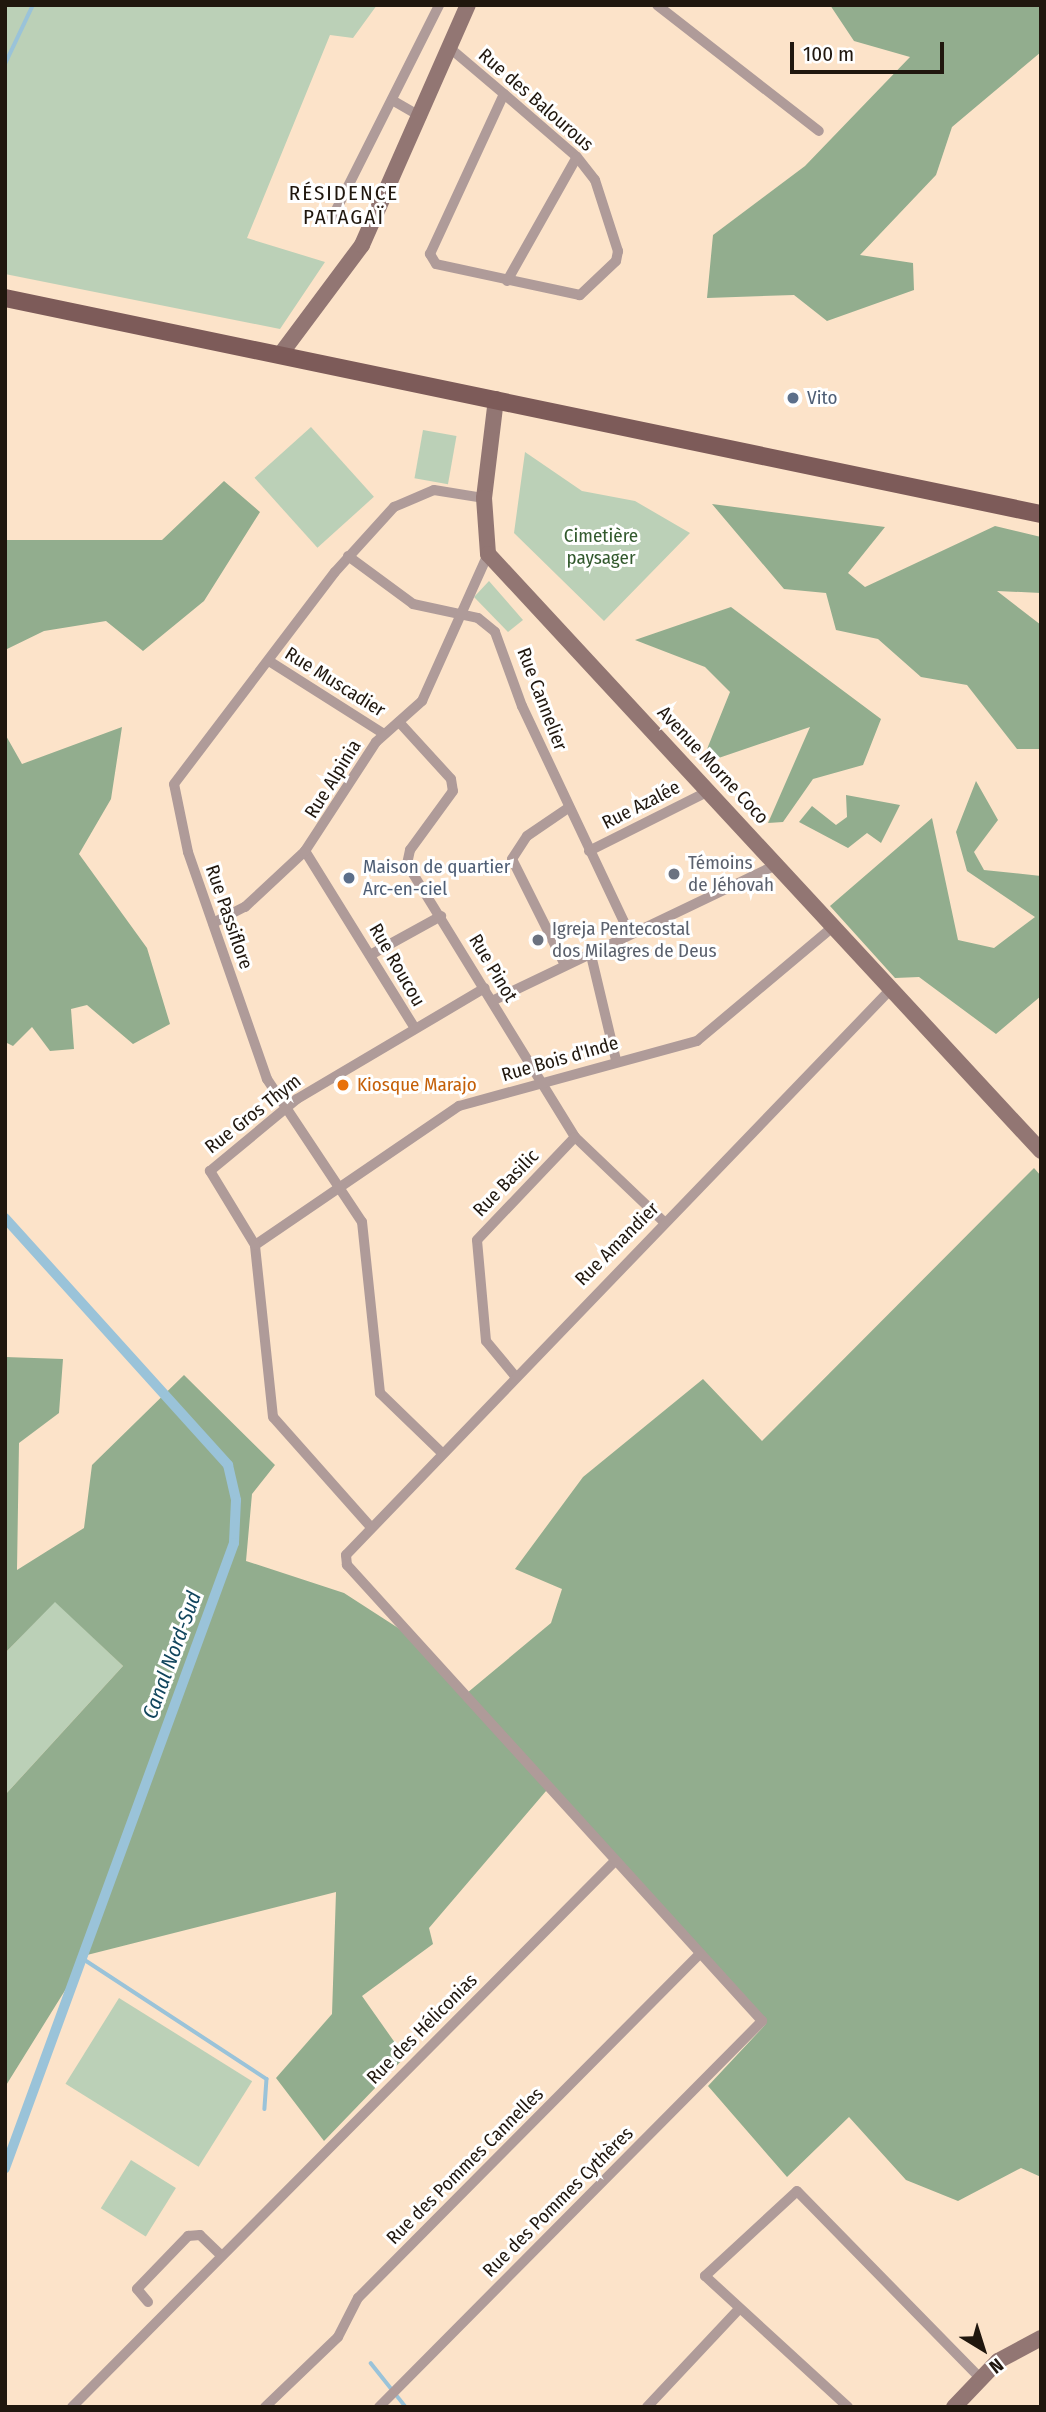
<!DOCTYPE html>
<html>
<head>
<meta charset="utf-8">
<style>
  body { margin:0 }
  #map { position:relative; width:1046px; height:2412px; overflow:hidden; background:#fce3c9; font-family:"Fira Sans Condensed",sans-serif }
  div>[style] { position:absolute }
  .green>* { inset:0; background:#bbd0b7; transform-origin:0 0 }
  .forest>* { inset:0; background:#92ad8e }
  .stream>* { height:3.5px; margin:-1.75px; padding:0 1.75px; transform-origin:1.75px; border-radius:1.75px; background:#9ac3d9 }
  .canal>* { height:10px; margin:-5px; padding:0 5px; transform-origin:5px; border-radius:5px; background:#9ac3d9 }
  .street>* { height:10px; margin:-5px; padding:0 5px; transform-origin:5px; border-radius:5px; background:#af9b99 }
  .secondary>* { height:16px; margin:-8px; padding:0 8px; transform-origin:8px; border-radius:8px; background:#927673 }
  .primary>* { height:18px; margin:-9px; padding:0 9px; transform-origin:9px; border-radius:9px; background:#7d5b59 }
  .dots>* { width:19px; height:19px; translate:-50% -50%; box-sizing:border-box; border:4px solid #fff; border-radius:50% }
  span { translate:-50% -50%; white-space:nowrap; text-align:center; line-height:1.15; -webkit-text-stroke:6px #fff; paint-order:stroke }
  .street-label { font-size:19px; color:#20170e }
  .service-label { font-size:19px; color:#4e5e75 }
  .left { translate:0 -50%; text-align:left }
  .park-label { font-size:19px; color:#32592d }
  .worship-label { font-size:19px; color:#5b616d }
  .food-label { font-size:19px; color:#c56008 }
  .neighbourhood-label { font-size:21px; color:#20170e; letter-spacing:2px }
  .water-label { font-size:21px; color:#11455d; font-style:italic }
  .frame { position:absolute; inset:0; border:7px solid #20170e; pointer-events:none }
  .north { position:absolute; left:948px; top:2314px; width:70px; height:70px; -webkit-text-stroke:5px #fff; paint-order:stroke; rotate:142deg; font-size:19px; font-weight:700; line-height:28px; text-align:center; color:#20170e }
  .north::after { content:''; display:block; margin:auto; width:24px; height:32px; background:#20170e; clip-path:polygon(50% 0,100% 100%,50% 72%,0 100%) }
  .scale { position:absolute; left:790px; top:42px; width:154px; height:32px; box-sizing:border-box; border:4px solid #20170e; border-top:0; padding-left:9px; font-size:21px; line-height:24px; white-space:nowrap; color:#20170e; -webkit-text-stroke:5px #fff; paint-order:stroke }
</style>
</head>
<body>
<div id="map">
  <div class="green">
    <div style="clip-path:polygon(5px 5px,377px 5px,353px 38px,330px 35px,247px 238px,325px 262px,280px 329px,5px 274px)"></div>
    <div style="left:311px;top:427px;width:94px;height:76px;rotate:48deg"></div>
    <div style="left:423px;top:430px;width:34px;height:49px;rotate:10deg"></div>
    <div style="clip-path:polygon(525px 452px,582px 491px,635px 501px,690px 533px,604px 621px,514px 533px)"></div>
    <div style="clip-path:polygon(489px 581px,523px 620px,508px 632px,474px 597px)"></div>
    <div style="clip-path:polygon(55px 1601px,123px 1666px,5px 1795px,5px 1653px)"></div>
    <div style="left:119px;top:1998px;width:157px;height:101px;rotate:32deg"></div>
    <div style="left:131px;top:2160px;width:53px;height:57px;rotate:32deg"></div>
  </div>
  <div class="forest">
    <div style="clip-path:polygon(830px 5px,1041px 5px,1041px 52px,952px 127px,936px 175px,860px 255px,913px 263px,914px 290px,827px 321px,794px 295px,707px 298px,713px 235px,805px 166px,910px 57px,854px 41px)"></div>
    <div style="clip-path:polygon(224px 481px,260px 512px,204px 601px,143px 651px,106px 621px,44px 631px,5px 650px,5px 540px,162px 540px)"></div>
    <div style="clip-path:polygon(712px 504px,885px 527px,848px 573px,865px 587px,995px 526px,1041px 537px,1041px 593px,997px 591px,1041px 625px,1041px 749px,1017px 749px,967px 685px,921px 677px,878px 639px,836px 630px,826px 593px,784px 589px)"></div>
    <div style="clip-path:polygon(731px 607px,881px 719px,863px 765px,813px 779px,783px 822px,768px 823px,810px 727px,701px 764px,730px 692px,705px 667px,635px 640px)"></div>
    <div style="clip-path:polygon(122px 727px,111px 799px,79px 854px,147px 948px,170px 1024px,133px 1044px,87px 1005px,71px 1009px,74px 1049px,50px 1051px,32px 1027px,13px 1046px,5px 1042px,5px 734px,22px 764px)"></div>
    <div style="clip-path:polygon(976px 781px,998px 820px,974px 852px,984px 870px,1041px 876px,1041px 996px,996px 1034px,919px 977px,895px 978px,830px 906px,932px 818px,958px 940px,994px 948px,1035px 917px,967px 871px,956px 832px)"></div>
    <div style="clip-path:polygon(846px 795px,900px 805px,881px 843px,867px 833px,848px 848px,799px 822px,812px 806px,836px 825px,847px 817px)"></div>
    <div style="clip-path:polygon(1034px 1168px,1041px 1176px,1041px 2177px,1021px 2168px,958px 2201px,906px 2180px,849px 2117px,787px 2177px,708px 2086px,766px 2024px,552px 1784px,429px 1928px,433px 1944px,362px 1996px,405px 2057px,324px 2141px,276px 2078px,332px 2014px,336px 1892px,87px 1955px,5px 2087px,5px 1795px,123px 1666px,55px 1602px,5px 1653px,5px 1357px,63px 1359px,59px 1413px,19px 1443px,17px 1570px,84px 1528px,92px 1465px,184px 1375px,275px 1465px,252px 1494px,246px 1561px,344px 1593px,409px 1635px,467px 1693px,551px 1623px,562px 1589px,515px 1569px,583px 1477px,703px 1379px,762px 1441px)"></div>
  </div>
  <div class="stream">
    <div style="left:5px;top:64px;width:65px;rotate:-64.6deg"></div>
    <div style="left:85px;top:1960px;width:217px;rotate:33.2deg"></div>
    <div style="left:267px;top:2079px;width:30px;rotate:94deg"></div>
    <div style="left:371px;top:2363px;width:56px;rotate:51.5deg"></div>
  </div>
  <div class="canal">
    <div style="left:5px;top:1218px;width:333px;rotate:47.9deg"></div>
    <div style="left:228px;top:1465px;width:36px;rotate:77deg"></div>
    <div style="left:236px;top:1500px;width:43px;rotate:92.7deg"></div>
    <div style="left:234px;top:1543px;width:666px;rotate:110.12deg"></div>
  </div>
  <div class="street">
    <div style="left:657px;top:5px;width:205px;rotate:37.9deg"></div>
    <div style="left:451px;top:49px;width:70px;rotate:40.3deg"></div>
    <div style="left:504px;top:94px;width:96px;rotate:40.8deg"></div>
    <div style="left:577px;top:157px;width:29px;rotate:52deg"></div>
    <div style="left:595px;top:180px;width:75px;rotate:72.1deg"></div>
    <div style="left:618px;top:251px;width:10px;rotate:101deg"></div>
    <div style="left:616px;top:261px;width:50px;rotate:136.6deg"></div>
    <div style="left:580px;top:295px;width:147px;rotate:-167.9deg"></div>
    <div style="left:436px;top:264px;width:12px;rotate:-121deg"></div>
    <div style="left:430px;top:254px;width:176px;rotate:-65.2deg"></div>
    <div style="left:392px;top:100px;width:34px;rotate:30deg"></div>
    <div style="left:330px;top:222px;width:243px;rotate:-63.3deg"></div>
    <div style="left:507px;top:281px;width:142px;rotate:-60.6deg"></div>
    <div style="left:348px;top:556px;width:81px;rotate:36.4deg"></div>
    <div style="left:413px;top:604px;width:66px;rotate:12.2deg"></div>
    <div style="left:478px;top:618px;width:22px;rotate:39deg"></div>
    <div style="left:495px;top:632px;width:79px;rotate:70deg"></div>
    <div style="left:522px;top:706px;width:250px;rotate:64.7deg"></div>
    <div style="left:269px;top:661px;width:136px;rotate:32.4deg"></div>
    <div style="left:399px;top:722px;width:77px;rotate:47.6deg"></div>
    <div style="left:451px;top:779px;width:12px;rotate:81deg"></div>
    <div style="left:453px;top:791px;width:73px;rotate:126.1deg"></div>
    <div style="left:410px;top:850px;width:14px;rotate:102deg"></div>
    <div style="left:407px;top:864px;width:321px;rotate:58.4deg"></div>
    <div style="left:575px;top:1137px;width:123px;rotate:43.7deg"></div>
    <div style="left:305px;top:851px;width:207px;rotate:58.2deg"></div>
    <div style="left:589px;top:851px;width:134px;rotate:-26.6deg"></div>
    <div style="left:213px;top:923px;width:36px;rotate:-27deg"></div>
    <div style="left:245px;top:907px;width:82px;rotate:-43deg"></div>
    <div style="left:305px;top:851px;width:130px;rotate:-56.9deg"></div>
    <div style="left:376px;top:742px;width:62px;rotate:-41.7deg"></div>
    <div style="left:422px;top:701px;width:161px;rotate:-65.8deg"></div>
    <div style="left:590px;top:951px;width:112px;rotate:76.6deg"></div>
    <div style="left:372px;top:954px;width:79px;rotate:-28.8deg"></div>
    <div style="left:564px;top:963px;width:116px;rotate:-116.6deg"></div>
    <div style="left:512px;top:859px;width:27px;rotate:-57deg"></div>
    <div style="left:527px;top:836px;width:50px;rotate:-34.3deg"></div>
    <div style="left:492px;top:1001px;width:315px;rotate:-25.6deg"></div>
    <div style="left:255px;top:1245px;width:247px;rotate:-34.3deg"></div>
    <div style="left:459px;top:1106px;width:247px;rotate:-15.3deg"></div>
    <div style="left:697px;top:1041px;width:179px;rotate:-40deg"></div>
    <div style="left:515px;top:1376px;width:45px;rotate:-129.6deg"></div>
    <div style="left:486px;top:1341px;width:101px;rotate:-95.1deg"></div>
    <div style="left:477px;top:1240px;width:142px;rotate:-46.4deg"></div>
    <div style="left:441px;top:1452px;width:85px;rotate:-136deg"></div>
    <div style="left:380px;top:1393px;width:172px;rotate:-96deg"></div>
    <div style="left:362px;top:1222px;width:172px;rotate:-123.6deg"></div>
    <div style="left:267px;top:1079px;width:240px;rotate:-109.2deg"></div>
    <div style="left:188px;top:852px;width:69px;rotate:-101.6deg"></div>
    <div style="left:174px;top:784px;width:266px;rotate:-52.8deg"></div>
    <div style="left:335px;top:572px;width:88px;rotate:-47.8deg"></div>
    <div style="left:394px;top:507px;width:43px;rotate:-23deg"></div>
    <div style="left:434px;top:490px;width:51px;rotate:9.1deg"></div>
    <div style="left:369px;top:1525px;width:144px;rotate:-131.6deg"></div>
    <div style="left:273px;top:1417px;width:173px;rotate:-96deg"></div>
    <div style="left:255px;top:1245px;width:87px;rotate:-121.3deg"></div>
    <div style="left:210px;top:1171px;width:113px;rotate:-39.6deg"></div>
    <div style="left:297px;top:1099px;width:218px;rotate:-30.6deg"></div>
    <div style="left:148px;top:2302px;width:17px;rotate:-130deg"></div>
    <div style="left:137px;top:2289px;width:74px;rotate:-46.1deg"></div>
    <div style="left:188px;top:2236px;width:12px;rotate:-5deg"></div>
    <div style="left:200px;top:2235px;width:29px;rotate:44deg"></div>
    <div style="left:72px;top:2407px;width:767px;rotate:-45.16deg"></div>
    <div style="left:265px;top:2407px;width:101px;rotate:-43.8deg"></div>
    <div style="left:338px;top:2337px;width:44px;rotate:-62.9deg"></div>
    <div style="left:358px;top:2298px;width:482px;rotate:-45.2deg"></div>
    <div style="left:379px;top:2407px;width:544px;rotate:-45.22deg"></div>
    <div style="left:762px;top:2021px;width:617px;rotate:-132.3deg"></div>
    <div style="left:347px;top:1565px;width:10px;rotate:-96deg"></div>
    <div style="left:346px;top:1555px;width:786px;rotate:-46.08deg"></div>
    <div style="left:647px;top:2407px;width:133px;rotate:-46.8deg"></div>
    <div style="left:848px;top:2407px;width:194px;rotate:-137.5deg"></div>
    <div style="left:705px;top:2276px;width:125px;rotate:-42.7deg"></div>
    <div style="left:797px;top:2191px;width:260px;rotate:45.6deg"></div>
  </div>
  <div class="secondary">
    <div style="left:280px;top:355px;width:137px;rotate:-53.3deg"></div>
    <div style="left:362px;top:245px;width:262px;rotate:-66.2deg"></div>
    <div style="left:496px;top:399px;width:100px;rotate:96.9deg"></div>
    <div style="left:484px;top:498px;width:56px;rotate:85.9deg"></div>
    <div style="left:488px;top:554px;width:814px;rotate:47.19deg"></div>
    <div style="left:954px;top:2407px;width:64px;rotate:-46.3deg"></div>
    <div style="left:998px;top:2361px;width:49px;rotate:-28.1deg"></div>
  </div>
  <div class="primary">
    <div style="left:5px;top:298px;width:1058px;rotate:11.78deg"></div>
  </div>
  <div class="dots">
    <div style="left:793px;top:398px;background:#5c6f8a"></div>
    <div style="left:674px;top:874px;background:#6b7280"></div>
    <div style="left:349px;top:878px;background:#5c6f8a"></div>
    <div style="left:538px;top:940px;background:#6b7280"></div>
    <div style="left:343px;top:1085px;background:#e8710a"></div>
  </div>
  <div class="street-label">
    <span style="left:536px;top:100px;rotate:41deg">Rue des Balourous</span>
    <span style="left:335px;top:682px;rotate:32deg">Rue Muscadier</span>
    <span style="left:542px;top:699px;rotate:69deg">Rue Cannelier</span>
    <span style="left:713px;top:765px;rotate:47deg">Avenue Morne Coco</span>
    <span style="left:333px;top:779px;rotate:-58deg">Rue Alpinia</span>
    <span style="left:641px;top:805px;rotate:-27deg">Rue Azalée</span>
    <span style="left:229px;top:917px;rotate:71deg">Rue Passiflore</span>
    <span style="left:397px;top:965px;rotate:60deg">Rue Roucou</span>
    <span style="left:493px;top:968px;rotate:59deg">Rue Pinot</span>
    <span style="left:560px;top:1059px;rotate:-16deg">Rue Bois d'Inde</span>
    <span style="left:253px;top:1114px;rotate:-38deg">Rue Gros Thym</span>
    <span style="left:506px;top:1183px;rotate:-46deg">Rue Basilic</span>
    <span style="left:617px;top:1244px;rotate:-45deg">Rue Amandier</span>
    <span style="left:422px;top:2029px;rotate:-45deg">Rue des Héliconias</span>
    <span style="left:465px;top:2166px;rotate:-45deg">Rue des Pommes Cannelles</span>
    <span style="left:558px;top:2202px;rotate:-45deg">Rue des Pommes Cythères</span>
  </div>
  <div class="service-label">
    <span class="left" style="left:807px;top:398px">Vito</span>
    <span class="left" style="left:363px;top:878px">Maison de quartier<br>Arc-en-ciel</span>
  </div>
  <div class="park-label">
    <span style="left:601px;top:547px">Cimetière<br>paysager</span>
  </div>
  <div class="worship-label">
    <span class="left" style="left:688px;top:874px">Témoins<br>de Jéhovah</span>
    <span class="left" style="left:552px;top:940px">Igreja Pentecostal<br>dos Milagres de Deus</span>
  </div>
  <div class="food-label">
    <span class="left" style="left:357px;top:1085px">Kiosque Marajo</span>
  </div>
  <div class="neighbourhood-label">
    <span style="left:344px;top:205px">RÉSIDENCE<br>PATAGAÏ</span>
  </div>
  <div class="water-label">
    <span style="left:172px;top:1655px;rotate:-70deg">Canal Nord-Sud</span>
  </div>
  <div class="frame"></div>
  <div class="north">N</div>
  <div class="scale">100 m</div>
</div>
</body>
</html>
